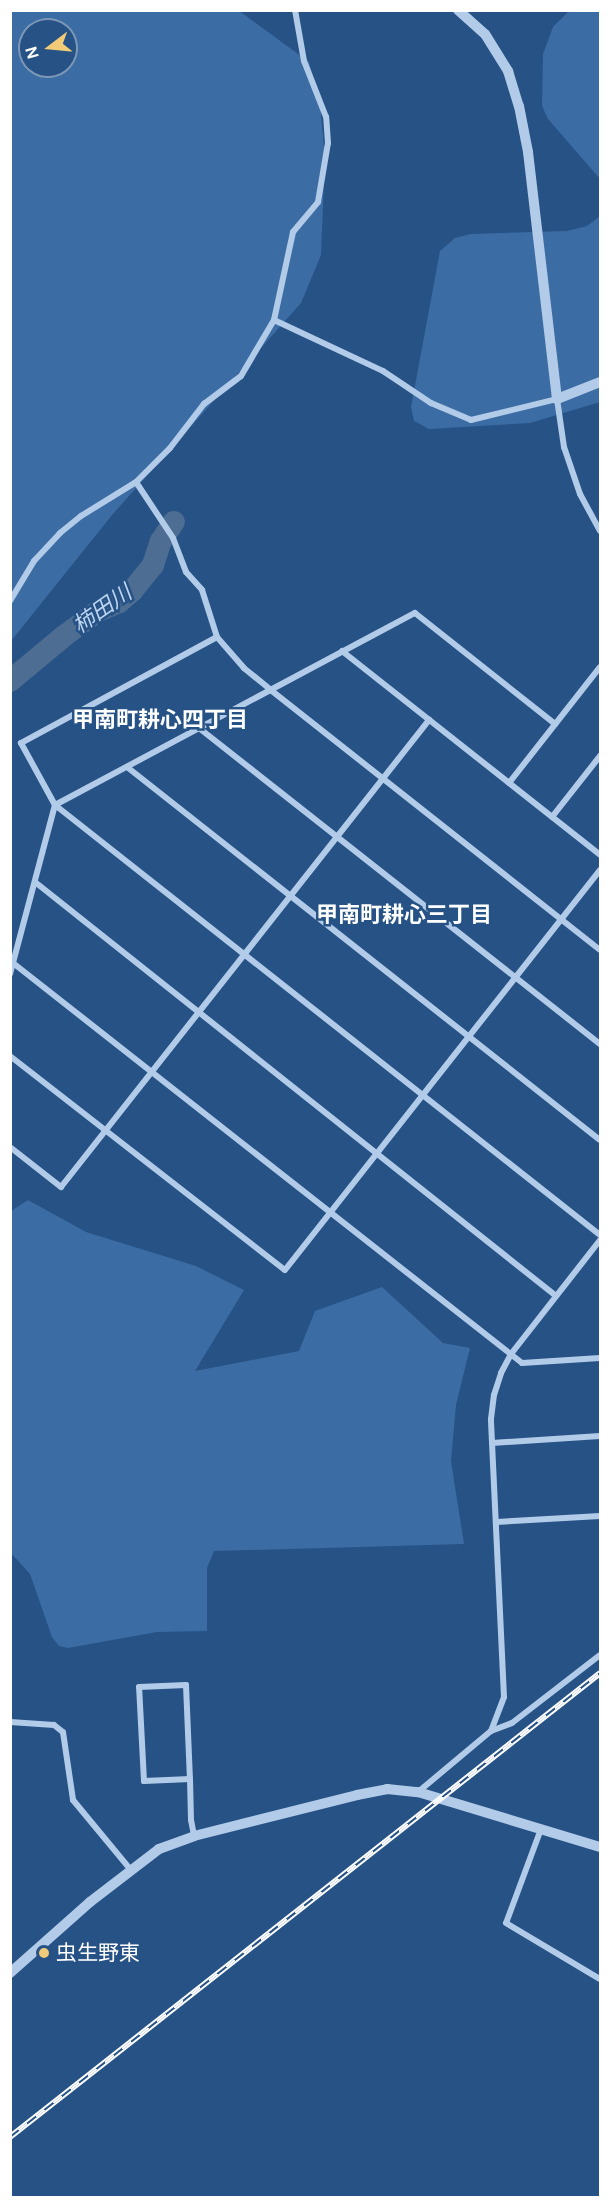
<!DOCTYPE html>
<html>
<head>
<meta charset="utf-8">
<style>
  body { margin:0 }
  #map { position:relative; width:611px; height:2208px; overflow:hidden; background:#265286; font-family:"DM Sans","Noto Sans JP",sans-serif }
  div>[style] { position:absolute }
  .green>* { inset:0; background:#3b6ca3 }
  .river>* { height:22px; margin:-11px; padding:0 11px; transform-origin:11px; border-radius:11px; background:#4e6d92 }
  .minor>* { height:6px; margin:-3px; padding:0 3px; transform-origin:3px; border-radius:3px; background:#b2cbe8 }
  .tertiary>* { height:10px; margin:-5px; padding:0 5px; transform-origin:5px; border-radius:5px; background:#b2cbe8 }
  .rail>* { height:6px; margin-top:-3px; transform-origin:0; background:repeating-linear-gradient(90deg,#265286 0 11px,#fff 0 22px); box-sizing:border-box; border-block:2px solid #fff }
  .dots>* { width:16px; height:16px; translate:-50% -50%; box-sizing:border-box; border:3px solid #265286; border-radius:50% }
  span { translate:-50% -50%; white-space:nowrap; text-align:center; line-height:1.15; -webkit-text-stroke:5px #265286; paint-order:stroke }
  .poi-label { font-size:21px; color:#fff }
  .left { translate:0 -50%; text-align:left }
  .water-label { font-size:22px; color:#bdd5f0; font-style:italic }
  .neighbourhood-label { font-size:22px; color:#fff; font-weight:700 }
  .frame { position:absolute; inset:0; border:12px solid #fff; pointer-events:none }
  .north { position:absolute; left:18px; top:18px; width:60px; height:60px; box-sizing:border-box; background:#265286; border:2px solid #7d97b6; border-radius:50%; rotate:254deg; font-size:16px; font-weight:700; line-height:24px; text-align:center; color:#fff }
  .north::after { content:''; display:block; margin:auto; width:21px; height:27px; background:#f1cb77; clip-path:polygon(50% 0,100% 100%,50% 72%,0 100%) }
</style>
</head>
<body>
<div id="map">
  <div class="green">
    <div style="clip-path:polygon(evenodd,238px 10px,309px 62px,320px 104px,325px 158px,321px 255px,301px 303px,112px 515px,11px 641px,11px 11px,238px 10px,30px 30px,66px 30px,66px 66px,30px 66px,30px 30px)"></div>
    <div style="clip-path:polygon(569px 11px,600px 11px,600px 179px,548px 119px,542px 106px,543px 54px,553px 27px)"></div>
    <div style="clip-path:polygon(600px 216px,600px 402px,530px 423px,429px 429px,414px 421px,411px 407px,440px 251px,455px 238px,471px 234px,567px 231px,587px 226px)"></div>
    <div style="clip-path:polygon(28px 1200px,86px 1232px,196px 1266px,244px 1290px,195px 1371px,299px 1351px,315px 1311px,382px 1287px,443px 1343px,470px 1348px,456px 1405px,451px 1461px,464px 1544px,214px 1551px,207px 1568px,207px 1631px,157px 1632px,68px 1648px,59px 1646px,52px 1637px,30px 1574px,11px 1553px,11px 1211px)"></div>
  </div>
  <div class="river">
    <div style="left:10px;top:681px;width:70px;rotate:-39.8deg"></div>
    <div style="left:64px;top:636px;width:42px;rotate:-36.3deg"></div>
    <div style="left:98px;top:611px;width:23px;rotate:-23deg"></div>
    <div style="left:119px;top:602px;width:17px;rotate:-40deg"></div>
    <div style="left:132px;top:591px;width:33px;rotate:-51deg"></div>
    <div style="left:153px;top:565px;width:25px;rotate:-72deg"></div>
    <div style="left:161px;top:541px;width:23px;rotate:-56deg"></div>
  </div>
  <div class="minor">
    <div style="left:274px;top:320px;width:120px;rotate:25.1deg"></div>
    <div style="left:383px;top:371px;width:58px;rotate:33.7deg"></div>
    <div style="left:431px;top:403px;width:43px;rotate:23deg"></div>
    <div style="left:471px;top:420px;width:89px;rotate:-13.7deg"></div>
    <div style="left:557px;top:399px;width:49px;rotate:81.7deg"></div>
    <div style="left:564px;top:447px;width:50px;rotate:71.2deg"></div>
    <div style="left:580px;top:494px;width:42px;rotate:61.6deg"></div>
    <div style="left:136px;top:482px;width:67px;rotate:56.5deg"></div>
    <div style="left:173px;top:538px;width:36px;rotate:69deg"></div>
    <div style="left:186px;top:572px;width:24px;rotate:48deg"></div>
    <div style="left:202px;top:590px;width:49px;rotate:72.3deg"></div>
    <div style="left:10px;top:601px;width:47px;rotate:-59deg"></div>
    <div style="left:34px;top:561px;width:38px;rotate:-47deg"></div>
    <div style="left:60px;top:533px;width:27px;rotate:-39deg"></div>
    <div style="left:81px;top:516px;width:65px;rotate:-31.7deg"></div>
    <div style="left:136px;top:482px;width:48px;rotate:-45deg"></div>
    <div style="left:170px;top:448px;width:56px;rotate:-52.3deg"></div>
    <div style="left:204px;top:404px;width:46px;rotate:-37.1deg"></div>
    <div style="left:241px;top:376px;width:65px;rotate:-59.5deg"></div>
    <div style="left:274px;top:320px;width:90px;rotate:-77.8deg"></div>
    <div style="left:293px;top:232px;width:39px;rotate:-50deg"></div>
    <div style="left:318px;top:202px;width:60px;rotate:-80.4deg"></div>
    <div style="left:328px;top:143px;width:26px;rotate:-94deg"></div>
    <div style="left:326px;top:117px;width:60px;rotate:-111.4deg"></div>
    <div style="left:304px;top:61px;width:52px;rotate:-100deg"></div>
    <div style="left:342px;top:651px;width:329px;rotate:38.3deg"></div>
    <div style="left:199px;top:728px;width:511px;rotate:38.24deg"></div>
    <div style="left:127px;top:767px;width:602px;rotate:38.26deg"></div>
    <div style="left:509px;top:783px;width:147px;rotate:-51.9deg"></div>
    <div style="left:552px;top:817px;width:78px;rotate:-51.8deg"></div>
    <div style="left:35px;top:882px;width:665px;rotate:38.47deg"></div>
    <div style="left:600px;top:950px;width:419px;rotate:-141.7deg"></div>
    <div style="left:271px;top:690px;width:35px;rotate:-141deg"></div>
    <div style="left:244px;top:668px;width:41px;rotate:-131.1deg"></div>
    <div style="left:217px;top:637px;width:223px;rotate:151.6deg"></div>
    <div style="left:21px;top:743px;width:71px;rotate:61.3deg"></div>
    <div style="left:55px;top:805px;width:694px;rotate:38.27deg"></div>
    <div style="left:13px;top:963px;width:647px;rotate:38.16deg"></div>
    <div style="left:522px;top:1363px;width:78px;rotate:-3.7deg"></div>
    <div style="left:10px;top:974px;width:175px;rotate:-75.1deg"></div>
    <div style="left:55px;top:805px;width:408px;rotate:-28.1deg"></div>
    <div style="left:415px;top:613px;width:179px;rotate:38.4deg"></div>
    <div style="left:10px;top:1056px;width:348px;rotate:37.9deg"></div>
    <div style="left:285px;top:1270px;width:509px;rotate:-51.78deg"></div>
    <div style="left:10px;top:1147px;width:65px;rotate:38.1deg"></div>
    <div style="left:61px;top:1187px;width:595px;rotate:-51.76deg"></div>
    <div style="left:492px;top:1443px;width:108px;rotate:-3.7deg"></div>
    <div style="left:496px;top:1522px;width:104px;rotate:-3.3deg"></div>
    <div style="left:10px;top:1722px;width:44px;rotate:3.9deg"></div>
    <div style="left:54px;top:1725px;width:11px;rotate:38deg"></div>
    <div style="left:63px;top:1732px;width:69px;rotate:81.6deg"></div>
    <div style="left:73px;top:1800px;width:89px;rotate:50.4deg"></div>
    <div style="left:491px;top:1731px;width:22px;rotate:-21deg"></div>
    <div style="left:512px;top:1723px;width:111px;rotate:-37.7deg"></div>
    <div style="left:190px;top:1779px;width:46px;rotate:177.5deg"></div>
    <div style="left:144px;top:1781px;width:94px;rotate:-93deg"></div>
    <div style="left:139px;top:1687px;width:47px;rotate:-2.4deg"></div>
    <div style="left:186px;top:1685px;width:94px;rotate:87.6deg"></div>
    <div style="left:190px;top:1779px;width:41px;rotate:88.6deg"></div>
    <div style="left:191px;top:1820px;width:16px;rotate:79deg"></div>
    <div style="left:418px;top:1792px;width:95px;rotate:-39.9deg"></div>
    <div style="left:491px;top:1731px;width:36px;rotate:-69deg"></div>
    <div style="left:504px;top:1697px;width:278px;rotate:-92.7deg"></div>
    <div style="left:491px;top:1419px;width:24px;rotate:-83deg"></div>
    <div style="left:494px;top:1395px;width:23px;rotate:-72deg"></div>
    <div style="left:501px;top:1373px;width:21px;rotate:-62deg"></div>
    <div style="left:511px;top:1354px;width:145px;rotate:-52deg"></div>
    <div style="left:541px;top:1829px;width:100px;rotate:110.4deg"></div>
    <div style="left:506px;top:1923px;width:109px;rotate:30.8deg"></div>
  </div>
  <div class="tertiary">
    <div style="left:458px;top:10px;width:36px;rotate:42deg"></div>
    <div style="left:485px;top:34px;width:44px;rotate:58.1deg"></div>
    <div style="left:508px;top:71px;width:37px;rotate:73deg"></div>
    <div style="left:519px;top:106px;width:47px;rotate:78.9deg"></div>
    <div style="left:528px;top:152px;width:249px;rotate:83.3deg"></div>
    <div style="left:557px;top:399px;width:46px;rotate:-21.6deg"></div>
    <div style="left:10px;top:1973px;width:107px;rotate:-41.6deg"></div>
    <div style="left:90px;top:1902px;width:87px;rotate:-37.5deg"></div>
    <div style="left:159px;top:1849px;width:37px;rotate:-20deg"></div>
    <div style="left:194px;top:1836px;width:168px;rotate:-14.1deg"></div>
    <div style="left:357px;top:1795px;width:31px;rotate:-11deg"></div>
    <div style="left:387px;top:1789px;width:31px;rotate:6deg"></div>
    <div style="left:418px;top:1792px;width:190px;rotate:16.8deg"></div>
  </div>
  <div class="rail">
    <div style="left:10px;top:2137px;width:751px;rotate:-38.18deg"></div>
  </div>
  <div class="dots">
    <div style="left:44px;top:1953px;background:#f1cb77"></div>
  </div>
  <div class="poi-label">
    <span class="left" style="left:56px;top:1953px">虫生野東</span>
  </div>
  <div class="water-label">
    <span style="left:102px;top:609px;rotate:-35deg">柿田川</span>
  </div>
  <div class="neighbourhood-label">
    <span style="left:160px;top:720px">甲南町耕心四丁目</span>
    <span style="left:404px;top:915px">甲南町耕心三丁目</span>
  </div>
  <div class="frame"></div>
  <div class="north">N</div>
</div>
</body>
</html>
